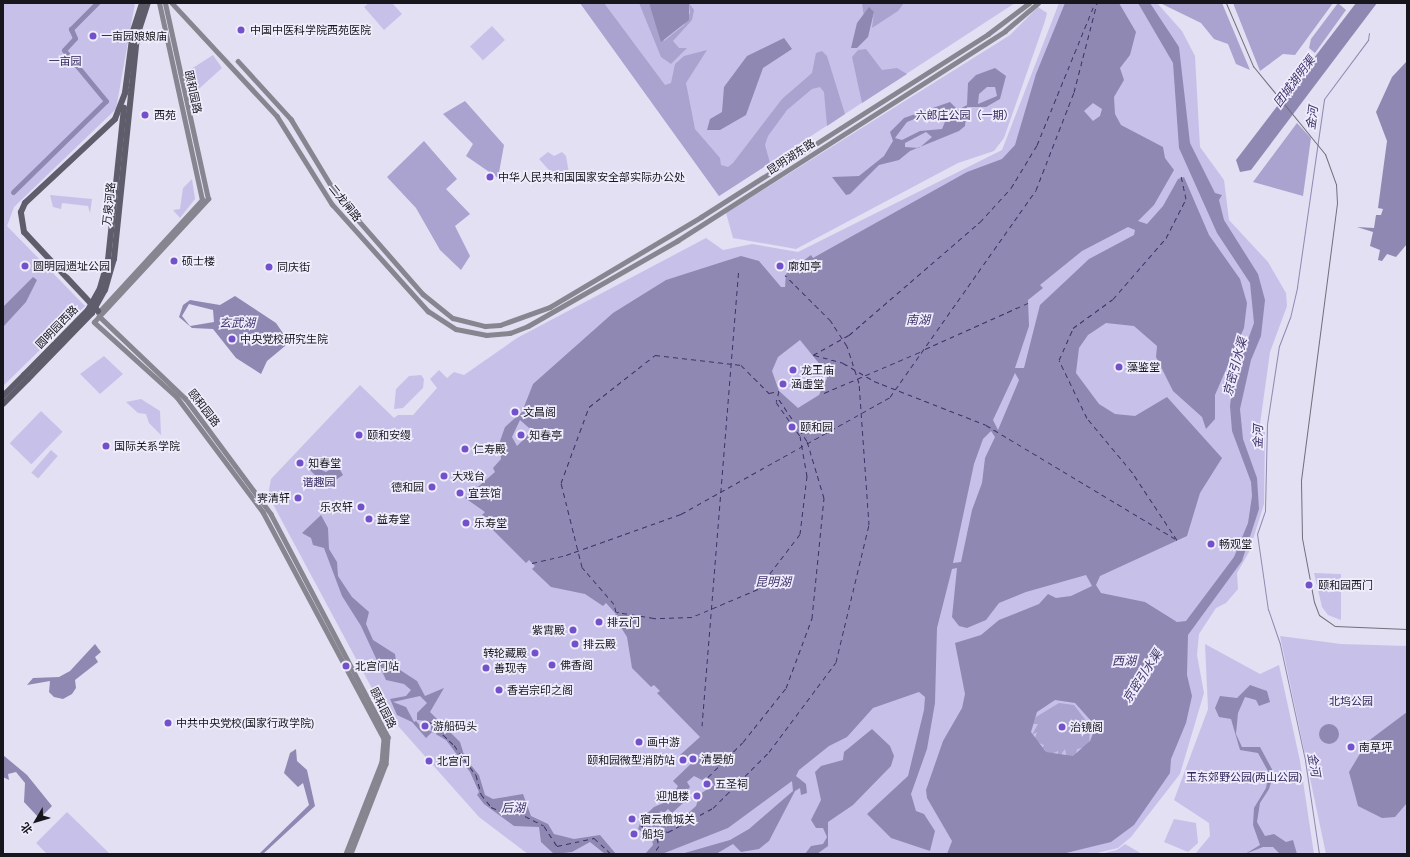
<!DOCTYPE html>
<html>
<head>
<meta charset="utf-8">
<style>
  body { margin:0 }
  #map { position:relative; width:1410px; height:857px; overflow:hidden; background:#e2e0f2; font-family:"Archivo Narrow","Noto Sans SC",sans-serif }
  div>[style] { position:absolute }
  .green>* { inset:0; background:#c7c1e9; transform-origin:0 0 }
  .forest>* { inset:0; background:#aaa2cf }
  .water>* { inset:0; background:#8f88b2 }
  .round { border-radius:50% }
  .stream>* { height:1px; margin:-0.5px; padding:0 0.5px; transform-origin:0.5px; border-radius:0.5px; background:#8f88b2 }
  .river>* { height:5px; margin:-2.5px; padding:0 2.5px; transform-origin:2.5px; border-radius:2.5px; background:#8f88b2 }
  .ferry>* { height:1px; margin-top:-0.5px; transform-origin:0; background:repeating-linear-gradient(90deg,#3f3169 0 5px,transparent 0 9px) }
  .secondary>* { height:4.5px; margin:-2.25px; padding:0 2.25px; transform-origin:2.25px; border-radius:2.25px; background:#878590 }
  .highway>* { height:6px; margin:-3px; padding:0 3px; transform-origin:3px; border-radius:3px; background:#5f5d6c }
  .tram>* { height:1px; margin:-0.5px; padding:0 0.5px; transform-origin:0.5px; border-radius:0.5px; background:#716f7b }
  .highway-bridge>* { height:6px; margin:-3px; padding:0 3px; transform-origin:3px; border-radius:3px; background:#5f5d6c }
  .dots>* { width:11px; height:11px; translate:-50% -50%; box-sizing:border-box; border:2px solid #efedfc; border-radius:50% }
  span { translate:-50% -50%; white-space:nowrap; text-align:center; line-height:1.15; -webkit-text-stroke:3.5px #efedfc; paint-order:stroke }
  .poi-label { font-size:11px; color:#17161d }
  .left { translate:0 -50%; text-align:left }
  .right { translate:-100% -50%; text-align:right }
  .park-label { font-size:11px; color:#33255b }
  .street-label { font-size:11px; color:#17161d }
  .water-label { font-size:12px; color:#3f3169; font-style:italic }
  .frame { position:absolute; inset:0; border:4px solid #17161d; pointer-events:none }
  .north { position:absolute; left:16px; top:801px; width:40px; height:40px; -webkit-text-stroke:3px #efedfc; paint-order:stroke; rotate:232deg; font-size:11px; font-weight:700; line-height:16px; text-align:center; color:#17161d }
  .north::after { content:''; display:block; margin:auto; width:14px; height:18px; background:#17161d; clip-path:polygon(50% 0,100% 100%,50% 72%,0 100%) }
</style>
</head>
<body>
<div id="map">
  <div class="green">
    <div style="clip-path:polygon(3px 3px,135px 3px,116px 109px,14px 207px,7px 226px,85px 306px,3px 386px)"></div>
    <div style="clip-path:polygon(369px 3px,392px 3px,402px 14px,384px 30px,364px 7px)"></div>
    <div style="clip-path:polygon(580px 3px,1015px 3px,719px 196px)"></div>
    <div style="clip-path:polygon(1059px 3px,1157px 3px,1182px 31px,1195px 56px,1200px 147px,1224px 180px,1229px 220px,1268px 262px,1286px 293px,1287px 306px,1270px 352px,1260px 424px,1265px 430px,1264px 504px,1249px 552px,1237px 573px,1238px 589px,1226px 603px,1216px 608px,1199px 634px,1197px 655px,1204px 693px,1180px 774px,1131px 837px,1118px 848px,1093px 854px,528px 854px,479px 817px,383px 709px,268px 495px,271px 479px,360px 385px,394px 418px,398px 415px,413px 415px,437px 388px,430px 379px,439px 370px,447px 378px,454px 372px,464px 375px,517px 338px,706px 238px,723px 250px,752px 244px,798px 252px,1002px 150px)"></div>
    <div style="clip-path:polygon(1038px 7px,1047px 13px,1045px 21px,1004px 138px,994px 151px,958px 163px,796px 249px,733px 238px,726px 213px,1010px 35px)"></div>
    <div style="left:492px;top:26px;width:19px;height:30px;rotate:47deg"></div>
    <div style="clip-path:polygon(213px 55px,222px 68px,191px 96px,185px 73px)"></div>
    <div style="clip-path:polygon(548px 152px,554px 156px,562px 152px,566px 156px,569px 173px,557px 179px,539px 159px)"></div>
    <div style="clip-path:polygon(192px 179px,195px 199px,180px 218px,173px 210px,180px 209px,183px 188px)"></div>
    <div style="clip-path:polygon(50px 195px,92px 199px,90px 213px,88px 206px,62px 203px,61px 209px,53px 207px)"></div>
    <div style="clip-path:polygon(104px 356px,123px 374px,100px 394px,80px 374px)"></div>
    <div style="clip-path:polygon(421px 375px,424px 379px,423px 388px,403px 408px,394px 409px,396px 389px,409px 376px)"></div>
    <div style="clip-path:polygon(141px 399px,160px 411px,161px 435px,149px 423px,146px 414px,138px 413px,126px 402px)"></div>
    <div style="left:41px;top:411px;width:30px;height:45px;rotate:44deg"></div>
    <div style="left:51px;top:450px;width:9px;height:30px;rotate:41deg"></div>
    <div style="clip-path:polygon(1314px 573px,1341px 574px,1341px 620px,1328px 615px,1322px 607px)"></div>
    <div style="clip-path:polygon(1280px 636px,1341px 644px,1407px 646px,1407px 854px,1326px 854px)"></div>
    <div style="clip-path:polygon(1205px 644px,1260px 674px,1279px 665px,1300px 761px,1314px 854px,1195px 854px,1210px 836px,1209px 823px,1174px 800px,1208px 709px)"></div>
    <div style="clip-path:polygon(67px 812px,110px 854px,47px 854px,36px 843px)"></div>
    <div style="clip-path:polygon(1174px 819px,1196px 823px,1198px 843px,1188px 852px,1164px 842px)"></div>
    <div style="clip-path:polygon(1125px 844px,1142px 854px,1100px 854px,1117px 850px)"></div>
  </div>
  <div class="forest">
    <div style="clip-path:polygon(580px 3px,604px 3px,665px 85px,671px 83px,675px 64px,684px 56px,707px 50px,686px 83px,695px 129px,720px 158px,721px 165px,728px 167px,733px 163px,782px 99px,812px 73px,816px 53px,822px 51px,827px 56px,845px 114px,827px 126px,824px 92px,820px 87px,812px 89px,787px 110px,768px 136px,765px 145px,770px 163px,719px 196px)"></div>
    <div style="clip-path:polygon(639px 3px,649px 3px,664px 41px,684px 25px,690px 13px,689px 3px,694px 10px,692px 20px,673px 41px,679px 48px,687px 48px,671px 64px,661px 57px)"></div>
    <div style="clip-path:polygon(862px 3px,904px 3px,898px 11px,872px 28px,874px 12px,864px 17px)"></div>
    <div style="clip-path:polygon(1160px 3px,1222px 3px,1250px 70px,1236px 64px,1228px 44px,1214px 39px,1201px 23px)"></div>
    <div style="clip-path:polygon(1233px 3px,1333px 3px,1295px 55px,1283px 54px,1260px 71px)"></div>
    <div style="clip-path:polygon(1338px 3px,1346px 10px,1315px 53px,1309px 48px,1311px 39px)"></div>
    <div style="clip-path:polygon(866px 49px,882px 70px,897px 68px,907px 74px,862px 103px,852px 57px,858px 50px)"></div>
    <div style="clip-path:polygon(465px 101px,504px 145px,498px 178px,466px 156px,473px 144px,443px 114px)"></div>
    <div style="clip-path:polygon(1297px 123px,1311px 138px,1303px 196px,1253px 182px)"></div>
    <div style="clip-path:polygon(424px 141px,457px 179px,446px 189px,470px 214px,455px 226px,470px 256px,461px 270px,440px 250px,416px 208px,387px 177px)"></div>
    <div style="clip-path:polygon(1059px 703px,1074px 705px,1090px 726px,1089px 747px,1077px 749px,1075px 759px,1067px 759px,1065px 749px,1058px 759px,1058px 751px,1045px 757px,1045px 749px,1041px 751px,1044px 745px,1034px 741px,1037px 732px,1032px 735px,1038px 724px,1033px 724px,1036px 717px)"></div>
  </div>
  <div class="water">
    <div style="clip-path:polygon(649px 3px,689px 3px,689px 20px,661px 42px)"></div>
    <div style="clip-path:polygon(evenodd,1065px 3px,1119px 3px,1136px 32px,1130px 55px,1120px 68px,1124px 80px,1114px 97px,1115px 114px,1121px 125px,1163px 147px,1165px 158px,1174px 170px,1154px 205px,1138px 221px,1147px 224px,1163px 206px,1178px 179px,1184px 177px,1209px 235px,1240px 279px,1247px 303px,1244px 328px,1215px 395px,1215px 419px,1206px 429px,1202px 417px,1173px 391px,1156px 357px,1157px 346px,1134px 326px,1106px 323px,1088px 335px,1079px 348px,1076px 373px,1099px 404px,1115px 414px,1135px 416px,1167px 397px,1222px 458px,1200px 493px,1187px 536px,1100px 576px,1096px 585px,1101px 593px,1145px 602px,1177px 622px,1186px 621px,1234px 557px,1248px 523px,1252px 496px,1251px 482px,1232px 431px,1230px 406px,1233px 381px,1254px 323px,1250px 283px,1217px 233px,1179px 148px,1173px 63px,1138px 3px,1150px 3px,1179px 47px,1190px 143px,1215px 193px,1222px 195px,1219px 200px,1224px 220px,1258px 274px,1265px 300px,1261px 336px,1251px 360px,1240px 409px,1243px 439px,1257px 478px,1259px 509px,1242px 561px,1188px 635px,1187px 675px,1192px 696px,1186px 723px,1171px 759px,1170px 773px,1134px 825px,1111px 842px,1062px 854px,947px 854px,952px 841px,927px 798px,926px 790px,943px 741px,962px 708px,965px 694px,955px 643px,981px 635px,999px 620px,1039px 604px,1048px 594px,1056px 598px,1071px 596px,1092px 586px,1086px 575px,1026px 592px,999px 603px,986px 620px,967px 628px,959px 626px,952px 617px,957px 568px,952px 569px,937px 628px,935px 703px,927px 749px,911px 794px,916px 811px,924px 814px,935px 831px,930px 851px,891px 838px,867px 814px,908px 776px,924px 710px,925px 697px,919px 692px,873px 708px,847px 737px,829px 746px,799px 770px,796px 776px,806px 784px,807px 793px,801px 795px,800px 788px,795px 791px,769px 841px,759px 849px,741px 852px,733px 844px,716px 854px,681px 854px,730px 840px,749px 829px,793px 791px,792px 781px,728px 828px,662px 854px,645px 854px,653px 845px,652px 839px,638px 829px,642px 818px,654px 807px,675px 798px,672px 796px,678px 786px,673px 781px,699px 756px,696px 754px,687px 762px,684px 755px,680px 755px,700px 737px,657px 693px,660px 691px,654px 685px,651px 687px,632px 668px,627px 637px,614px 616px,616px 614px,606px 603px,603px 606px,585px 594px,551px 587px,532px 569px,535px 566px,529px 560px,526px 563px,491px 528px,494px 526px,482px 515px,485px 512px,465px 498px,495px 472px,493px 468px,501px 459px,499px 444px,505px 427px,522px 412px,533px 384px,613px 313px,666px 280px,741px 256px,759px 261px,781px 287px,785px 287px,786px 274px,811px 255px,813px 258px,829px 249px,967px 172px,1002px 159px,1015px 145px,1036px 74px,1065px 3px,1093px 103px,1102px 109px,1100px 116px,1093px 121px,1084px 111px,1093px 103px,1065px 3px,1128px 227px,1135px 230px,1134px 235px,1089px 259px,1040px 305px,1024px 368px,1015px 368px,1029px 326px,1028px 300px,1043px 288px,1040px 285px,1082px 251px,1128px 227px,1065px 3px,800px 340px,826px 372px,827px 378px,819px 395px,798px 408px,779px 391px,772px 371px,778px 357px,800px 340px,1065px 3px,1015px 373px,1019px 380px,998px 430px,993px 420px,1015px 373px,1065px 3px,520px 420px,529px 428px,529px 434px,517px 446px,512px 437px,520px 420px,1065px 3px,991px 431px,995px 437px,985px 458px,982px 483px,972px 510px,961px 562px,953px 563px,974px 464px,983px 439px,991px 431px,1065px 3px,1055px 700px,1075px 703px,1092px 722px,1094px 731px,1090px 741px,1073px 756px,1046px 752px,1031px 732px,1037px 712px,1055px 700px,1065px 3px,694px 776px,702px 780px,706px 777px,714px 785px,700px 794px,696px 806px,674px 826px,655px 826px,652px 821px,661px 811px,664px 813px,668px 809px,672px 813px,682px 804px,687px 796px,685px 793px,690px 787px,687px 782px,694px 776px)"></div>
    <div style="clip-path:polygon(1356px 3px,1377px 3px,1251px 170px,1240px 172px,1236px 160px)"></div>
    <div style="clip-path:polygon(869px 7px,874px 12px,868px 37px,857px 48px,851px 48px,857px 23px)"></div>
    <div style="clip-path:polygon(784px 38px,792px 49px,763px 68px,746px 115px,720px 130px,707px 130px,710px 119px,722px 112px,724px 87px,747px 56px)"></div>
    <div style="clip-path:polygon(1407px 61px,1407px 244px,1396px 257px,1387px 254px,1382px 261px,1378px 260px,1380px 250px,1370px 246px,1373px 232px,1357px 227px,1374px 228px,1376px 215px,1381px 215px,1383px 209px,1378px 208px,1387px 141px,1376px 112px,1392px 77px)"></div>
    <div style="clip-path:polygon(evenodd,995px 68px,1006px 76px,1000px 99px,986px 107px,967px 107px,965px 126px,959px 131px,910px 151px,899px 160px,879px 165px,850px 194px,846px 195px,832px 177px,859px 176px,884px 156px,893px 141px,890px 132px,904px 118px,950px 102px,958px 110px,967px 105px,968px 83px,976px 75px,995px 68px,987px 87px,995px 87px,997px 96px,978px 104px,979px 94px,987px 87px,995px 68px,937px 110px,945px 112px,947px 117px,942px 129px,920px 131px,902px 140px,895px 138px,907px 122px,937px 110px,995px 68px,926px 132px,932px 137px,919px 148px,905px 147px,905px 143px,926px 132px)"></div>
    <div style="clip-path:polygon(33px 277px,37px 280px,26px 302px,3px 327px,3px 307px)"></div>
    <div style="clip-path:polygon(evenodd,235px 296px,276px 323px,287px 339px,285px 346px,267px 361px,261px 374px,236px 358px,213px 329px,192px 328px,179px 317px,183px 305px,190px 300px,220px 305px,235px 296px,189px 304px,213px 310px,214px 322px,190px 326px,182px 316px,189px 304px)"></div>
    <div style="clip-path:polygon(337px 465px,343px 475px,330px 484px,324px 484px,310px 470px,313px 466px,326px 472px)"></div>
    <div style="clip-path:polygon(evenodd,321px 515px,328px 528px,329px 549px,337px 562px,338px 576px,352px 597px,369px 612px,366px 624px,373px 640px,395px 654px,397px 668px,417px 681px,425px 696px,444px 688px,430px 712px,460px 742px,465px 758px,479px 775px,485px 795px,493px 799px,523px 794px,531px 816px,548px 824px,554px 834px,574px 839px,600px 835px,616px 854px,605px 854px,590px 842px,572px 852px,554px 854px,541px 842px,539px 827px,514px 826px,484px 804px,477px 795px,479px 792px,470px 772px,446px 740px,432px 732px,426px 738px,412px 722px,397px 715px,390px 699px,406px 696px,411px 690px,404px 684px,386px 680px,361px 626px,342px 596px,324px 548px,313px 545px,311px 538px,302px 533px,321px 515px,420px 696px,427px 703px,417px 713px,417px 720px,427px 721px,425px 724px,431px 725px,431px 731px,424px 730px,416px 721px,414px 722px,406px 707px,393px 702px,420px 696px)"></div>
    <div style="clip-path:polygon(95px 644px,101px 652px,95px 657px,98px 662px,75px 680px,76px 688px,72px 694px,63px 699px,54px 697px,49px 692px,50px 681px,27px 685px,33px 678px,59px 677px,70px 671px)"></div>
    <div style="clip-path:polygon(1250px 685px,1267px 691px,1270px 702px,1259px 706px,1256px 700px,1245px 697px,1238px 713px,1236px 734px,1242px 747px,1260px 747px,1274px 773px,1269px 789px,1260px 803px,1257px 822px,1265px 836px,1274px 834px,1286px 842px,1293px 840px,1297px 854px,1280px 854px,1273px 847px,1263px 847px,1245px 854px,1260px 845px,1253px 825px,1254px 808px,1266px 788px,1269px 773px,1258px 753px,1240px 750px,1231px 719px,1219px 717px,1215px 708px,1220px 696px,1237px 698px)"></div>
    <div style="clip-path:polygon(1407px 712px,1407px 803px,1395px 817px,1382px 818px,1358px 806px,1349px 772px,1367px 742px)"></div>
    <div class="round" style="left:1319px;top:724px;width:20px;height:20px"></div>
    <div style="clip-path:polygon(872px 729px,890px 746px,894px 756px,891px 766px,853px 805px,828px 822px,828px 846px,817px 854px,805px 854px,811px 846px,823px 844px,827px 837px,823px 828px,816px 828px,811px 820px,821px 800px,815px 772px,821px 766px,843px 760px,844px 752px)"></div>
    <div style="clip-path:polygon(296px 749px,297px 761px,307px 770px,315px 806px,263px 854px,259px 854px,309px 805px,303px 783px,298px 787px,284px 773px,290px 753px)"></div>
    <div style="clip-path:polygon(3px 755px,27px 775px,52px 806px,43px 815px,38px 817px,24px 802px,25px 783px,16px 772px,8px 774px,9px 780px,3px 777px)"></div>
  </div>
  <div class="stream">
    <div style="left:1319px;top:854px;width:95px;rotate:-98.5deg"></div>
    <div style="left:1305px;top:760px;width:119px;rotate:-102.2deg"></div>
    <div style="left:1280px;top:644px;width:36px;rotate:-109deg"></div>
    <div style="left:1268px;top:610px;width:77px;rotate:-98.2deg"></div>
    <div style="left:1257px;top:534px;width:24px;rotate:-71deg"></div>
    <div style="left:1265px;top:511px;width:87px;rotate:-88.7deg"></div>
    <div style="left:1267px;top:424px;width:79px;rotate:-81.3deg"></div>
    <div style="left:1279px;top:346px;width:30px;rotate:-69deg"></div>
    <div style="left:1290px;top:318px;width:32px;rotate:-77deg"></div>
    <div style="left:1297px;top:287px;width:190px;rotate:-81.8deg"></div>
    <div style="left:1324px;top:99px;width:74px;rotate:-53.3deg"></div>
    <div style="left:1368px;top:40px;width:7px;rotate:-82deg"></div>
  </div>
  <div class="river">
    <div style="left:13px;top:192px;width:130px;rotate:-44.4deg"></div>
    <div style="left:106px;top:101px;width:66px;rotate:-129.5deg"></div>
    <div style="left:64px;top:50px;width:16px;rotate:-47deg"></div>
    <div style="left:75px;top:38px;width:10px;rotate:-114deg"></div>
    <div style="left:71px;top:29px;width:37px;rotate:-45deg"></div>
  </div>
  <div class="ferry">
    <div style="left:925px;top:349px;width:113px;rotate:-24.1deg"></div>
    <div style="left:655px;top:355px;width:87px;rotate:6.6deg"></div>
    <div style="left:741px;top:365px;width:40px;rotate:45deg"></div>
    <div style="left:769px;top:393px;width:10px;rotate:-11deg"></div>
    <div style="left:779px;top:391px;width:11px;rotate:105deg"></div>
    <div style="left:776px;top:402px;width:42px;rotate:54.8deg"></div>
    <div style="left:800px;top:436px;width:41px;rotate:80.1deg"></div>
    <div style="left:807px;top:476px;width:58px;rotate:96.9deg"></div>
    <div style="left:800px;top:534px;width:69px;rotate:127.4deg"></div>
    <div style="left:758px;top:589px;width:72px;rotate:157deg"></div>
    <div style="left:692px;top:617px;width:38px;rotate:178deg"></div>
    <div style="left:654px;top:618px;width:38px;rotate:-171deg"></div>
    <div style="left:616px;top:612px;width:8px;rotate:-104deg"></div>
    <div style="left:614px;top:604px;width:49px;rotate:-130.9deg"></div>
    <div style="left:582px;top:567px;width:87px;rotate:-104deg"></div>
    <div style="left:561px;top:483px;width:81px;rotate:-69.8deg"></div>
    <div style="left:589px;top:407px;width:84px;rotate:-38.2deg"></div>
    <div style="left:813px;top:355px;width:41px;rotate:-29.1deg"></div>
    <div style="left:849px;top:335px;width:173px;rotate:-40.8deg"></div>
    <div style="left:980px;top:222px;width:46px;rotate:-47.6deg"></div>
    <div style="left:1011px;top:188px;width:50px;rotate:-58.8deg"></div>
    <div style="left:1037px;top:145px;width:153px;rotate:-67.8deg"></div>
    <div style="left:814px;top:355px;width:30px;rotate:15deg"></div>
    <div style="left:843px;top:363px;width:36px;rotate:30deg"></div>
    <div style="left:874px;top:381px;width:120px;rotate:21.4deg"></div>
    <div style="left:986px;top:425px;width:222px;rotate:31deg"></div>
    <div style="left:824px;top:393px;width:107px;rotate:-23.2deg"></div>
    <div style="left:1177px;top:540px;width:82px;rotate:-123.5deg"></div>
    <div style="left:1132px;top:472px;width:70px;rotate:-129.8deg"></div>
    <div style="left:1087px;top:418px;width:64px;rotate:-115.8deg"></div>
    <div style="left:1059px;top:360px;width:35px;rotate:-66deg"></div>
    <div style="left:1073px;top:328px;width:49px;rotate:-35.9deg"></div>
    <div style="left:1113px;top:299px;width:81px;rotate:-49deg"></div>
    <div style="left:1166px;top:238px;width:44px;rotate:-62.9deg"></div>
    <div style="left:1186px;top:199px;width:24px;rotate:-102deg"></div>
    <div style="left:532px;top:563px;width:35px;rotate:-13deg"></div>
    <div style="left:566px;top:555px;width:122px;rotate:-19.6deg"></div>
    <div style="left:681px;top:514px;width:240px;rotate:-29.2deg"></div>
    <div style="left:890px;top:397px;width:253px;rotate:-54.8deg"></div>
    <div style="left:1036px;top:190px;width:105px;rotate:-68.8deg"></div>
    <div style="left:1074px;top:92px;width:92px;rotate:-75.5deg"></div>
    <div style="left:427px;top:725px;width:4px;rotate:-45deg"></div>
    <div style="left:430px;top:722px;width:33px;rotate:44deg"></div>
    <div style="left:454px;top:745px;width:37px;rotate:54deg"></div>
    <div style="left:476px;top:775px;width:20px;rotate:75deg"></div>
    <div style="left:481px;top:794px;width:16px;rotate:52deg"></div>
    <div style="left:491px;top:807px;width:15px;rotate:23deg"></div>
    <div style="left:505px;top:813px;width:12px;rotate:-5deg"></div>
    <div style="left:517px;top:812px;width:30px;rotate:27deg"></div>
    <div style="left:544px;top:826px;width:24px;rotate:57deg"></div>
    <div style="left:557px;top:846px;width:38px;rotate:-12deg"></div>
    <div style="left:594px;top:838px;width:23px;rotate:43deg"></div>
    <div style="left:702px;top:726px;width:459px;rotate:-85.4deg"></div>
    <div style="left:708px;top:777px;width:49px;rotate:-45deg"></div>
    <div style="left:743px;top:742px;width:69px;rotate:-51.5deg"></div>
    <div style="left:786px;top:688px;width:75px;rotate:-69.6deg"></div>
    <div style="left:812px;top:618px;width:121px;rotate:-84.3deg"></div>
    <div style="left:824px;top:498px;width:59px;rotate:-106.6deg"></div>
    <div style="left:807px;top:441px;width:52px;rotate:-124deg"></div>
    <div style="left:640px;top:825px;width:29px;rotate:14deg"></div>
    <div style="left:668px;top:832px;width:51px;rotate:-28.1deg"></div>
    <div style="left:713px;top:808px;width:79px;rotate:-45deg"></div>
    <div style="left:769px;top:752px;width:112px;rotate:-53.3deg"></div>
    <div style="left:836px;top:662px;width:141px;rotate:-76.5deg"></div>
    <div style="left:869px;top:525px;width:142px;rotate:-94deg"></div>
    <div style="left:859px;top:383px;width:39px;rotate:-108deg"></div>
    <div style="left:847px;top:346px;width:30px;rotate:-123deg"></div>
    <div style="left:831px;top:321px;width:65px;rotate:-135deg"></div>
    <div style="left:641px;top:825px;width:21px;rotate:39deg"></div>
    <div style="left:657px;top:838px;width:8px;rotate:76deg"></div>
    <div style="left:659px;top:846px;width:10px;rotate:127deg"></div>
  </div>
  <div class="secondary">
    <div style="left:172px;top:3px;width:154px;rotate:47.1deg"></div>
    <div style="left:277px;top:116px;width:104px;rotate:58deg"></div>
    <div style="left:332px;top:204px;width:144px;rotate:48.1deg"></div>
    <div style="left:428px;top:311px;width:33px;rotate:33deg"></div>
    <div style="left:456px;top:329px;width:31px;rotate:11deg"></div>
    <div style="left:486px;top:335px;width:24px;rotate:-5deg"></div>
    <div style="left:510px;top:333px;width:19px;rotate:-21deg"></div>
    <div style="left:528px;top:326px;width:172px;rotate:-29.7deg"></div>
    <div style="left:677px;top:241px;width:389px;rotate:-32.6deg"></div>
    <div style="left:1005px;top:31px;width:43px;rotate:-40.3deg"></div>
    <div style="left:238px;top:61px;width:79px;rotate:47.6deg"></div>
    <div style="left:291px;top:119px;width:91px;rotate:58.9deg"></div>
    <div style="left:338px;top:197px;width:129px;rotate:48.8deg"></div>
    <div style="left:423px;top:294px;width:38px;rotate:39deg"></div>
    <div style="left:453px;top:318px;width:33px;rotate:14deg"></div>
    <div style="left:485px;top:326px;width:15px;rotate:-4deg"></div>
    <div style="left:500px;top:325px;width:53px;rotate:-19.8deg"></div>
    <div style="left:550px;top:307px;width:176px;rotate:-30.8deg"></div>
    <div style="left:701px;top:217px;width:340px;rotate:-32.5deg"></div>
    <div style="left:988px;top:34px;width:51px;rotate:-37.1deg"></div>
    <div style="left:98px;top:313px;width:154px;rotate:-47.4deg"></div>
    <div style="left:202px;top:200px;width:202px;rotate:-102.3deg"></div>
    <div style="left:99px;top:316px;width:120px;rotate:43.7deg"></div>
    <div style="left:186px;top:399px;width:143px;rotate:53.5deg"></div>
    <div style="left:271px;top:514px;width:252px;rotate:62.3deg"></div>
    <div style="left:388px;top:737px;width:27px;rotate:94deg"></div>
    <div style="left:386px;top:764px;width:97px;rotate:111.3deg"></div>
    <div style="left:94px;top:322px;width:112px;rotate:42.1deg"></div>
    <div style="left:177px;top:397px;width:144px;rotate:53.2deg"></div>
    <div style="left:263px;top:512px;width:257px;rotate:61.9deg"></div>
    <div style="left:384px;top:739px;width:23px;rotate:95deg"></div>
    <div style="left:382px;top:762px;width:99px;rotate:111.4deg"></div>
    <div style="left:94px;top:322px;width:168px;rotate:-47.2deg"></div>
    <div style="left:208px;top:199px;width:201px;rotate:-102.4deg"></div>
  </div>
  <div class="highway">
    <div style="left:125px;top:93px;width:63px;rotate:-82.6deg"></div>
    <div style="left:133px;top:31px;width:29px;rotate:-72deg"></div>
    <div style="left:114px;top:259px;width:224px;rotate:-84.1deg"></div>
    <div style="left:137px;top:36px;width:35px;rotate:-72deg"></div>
    <div style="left:108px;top:260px;width:153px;rotate:-84deg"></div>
    <div style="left:98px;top:311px;width:108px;rotate:-133.1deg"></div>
    <div style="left:24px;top:232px;width:20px;rotate:-99deg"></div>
    <div style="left:21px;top:212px;width:10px;rotate:-66deg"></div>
    <div style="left:25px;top:203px;width:123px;rotate:-43deg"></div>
    <div style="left:115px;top:119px;width:31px;rotate:-69deg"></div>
    <div style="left:3px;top:396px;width:30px;rotate:-45deg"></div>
    <div style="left:3px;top:404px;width:35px;rotate:-45deg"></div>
  </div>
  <div class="tram">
    <div style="left:1226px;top:3px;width:69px;rotate:66.8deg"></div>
    <div style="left:1253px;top:66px;width:114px;rotate:50.7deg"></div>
    <div style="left:1325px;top:154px;width:32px;rotate:70deg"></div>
    <div style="left:1336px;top:184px;width:19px;rotate:87deg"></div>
    <div style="left:1337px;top:203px;width:280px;rotate:97.4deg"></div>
    <div style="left:1301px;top:481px;width:57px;rotate:89deg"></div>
    <div style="left:1302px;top:538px;width:65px;rotate:79.4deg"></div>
    <div style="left:1314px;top:602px;width:14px;rotate:69deg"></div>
    <div style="left:1319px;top:615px;width:19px;rotate:35deg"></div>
    <div style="left:1335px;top:626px;width:72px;rotate:2.4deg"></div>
  </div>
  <div class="highway-bridge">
    <div style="left:24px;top:375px;width:91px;rotate:-45.4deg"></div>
    <div style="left:88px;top:310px;width:25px;rotate:-61deg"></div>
    <div style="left:100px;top:288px;width:29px;rotate:-74deg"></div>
    <div style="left:28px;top:379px;width:92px;rotate:-45.9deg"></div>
    <div style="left:92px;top:313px;width:26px;rotate:-61deg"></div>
    <div style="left:105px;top:290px;width:32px;rotate:-74deg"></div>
  </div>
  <div class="dots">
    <div style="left:241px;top:30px;background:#7351ca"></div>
    <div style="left:93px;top:36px;background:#7351ca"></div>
    <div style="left:145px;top:115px;background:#7351ca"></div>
    <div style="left:490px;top:177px;background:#7351ca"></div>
    <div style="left:174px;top:261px;background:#7351ca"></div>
    <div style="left:25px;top:266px;background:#7351ca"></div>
    <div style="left:780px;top:266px;background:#7351ca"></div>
    <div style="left:269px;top:267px;background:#7351ca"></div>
    <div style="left:232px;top:339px;background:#7351ca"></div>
    <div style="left:1119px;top:367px;background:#7351ca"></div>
    <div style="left:793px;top:370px;background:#7351ca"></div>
    <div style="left:783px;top:384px;background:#7351ca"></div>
    <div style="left:515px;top:412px;background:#7351ca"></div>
    <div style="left:792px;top:427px;background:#7351ca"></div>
    <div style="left:359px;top:435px;background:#7351ca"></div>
    <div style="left:521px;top:435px;background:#7351ca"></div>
    <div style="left:106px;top:446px;background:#7351ca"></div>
    <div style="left:465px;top:449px;background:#7351ca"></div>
    <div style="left:300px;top:463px;background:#7351ca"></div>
    <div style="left:444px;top:476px;background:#7351ca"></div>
    <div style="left:432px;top:487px;background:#7351ca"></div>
    <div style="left:460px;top:493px;background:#7351ca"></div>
    <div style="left:298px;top:498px;background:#7351ca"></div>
    <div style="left:361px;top:507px;background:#7351ca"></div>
    <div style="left:369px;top:519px;background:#7351ca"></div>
    <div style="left:466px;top:523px;background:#7351ca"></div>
    <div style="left:1211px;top:544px;background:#7351ca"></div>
    <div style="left:1309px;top:585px;background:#7351ca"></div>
    <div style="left:599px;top:622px;background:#7351ca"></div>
    <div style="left:573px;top:630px;background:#7351ca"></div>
    <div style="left:575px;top:644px;background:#7351ca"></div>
    <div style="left:535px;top:653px;background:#7351ca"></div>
    <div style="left:552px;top:665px;background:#7351ca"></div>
    <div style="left:346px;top:666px;background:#7351ca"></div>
    <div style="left:486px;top:668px;background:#7351ca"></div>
    <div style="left:499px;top:690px;background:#7351ca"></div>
    <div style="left:168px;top:723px;background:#7351ca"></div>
    <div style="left:425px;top:726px;background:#7351ca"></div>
    <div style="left:1062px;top:727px;background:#7351ca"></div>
    <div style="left:639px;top:742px;background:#7351ca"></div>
    <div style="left:1351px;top:747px;background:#7351ca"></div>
    <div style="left:693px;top:759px;background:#7351ca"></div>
    <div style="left:683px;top:760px;background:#7351ca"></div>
    <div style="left:429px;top:761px;background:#7351ca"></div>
    <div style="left:707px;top:784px;background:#7351ca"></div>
    <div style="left:697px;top:796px;background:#7351ca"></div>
    <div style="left:632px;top:819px;background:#7351ca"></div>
    <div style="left:634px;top:834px;background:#7351ca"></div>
  </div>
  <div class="poi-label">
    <span class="left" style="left:250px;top:30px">中国中医科学院西苑医院</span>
    <span class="left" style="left:101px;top:36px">一亩园娘娘庙</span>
    <span class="left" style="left:154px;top:115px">西苑</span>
    <span class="left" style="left:498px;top:177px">中华人民共和国国家安全部实际办公处</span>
    <span class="left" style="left:182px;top:261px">硕士楼</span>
    <span class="left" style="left:33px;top:266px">圆明园遗址公园</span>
    <span class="left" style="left:788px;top:266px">廓如亭</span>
    <span class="left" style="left:277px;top:267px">同庆街</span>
    <span class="left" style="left:240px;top:339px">中央党校研究生院</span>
    <span class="left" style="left:1127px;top:367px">藻鉴堂</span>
    <span class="left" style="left:801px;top:370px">龙王庙</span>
    <span class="left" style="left:791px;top:384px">涵虚堂</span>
    <span class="left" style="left:523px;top:412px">文昌阁</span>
    <span class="left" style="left:800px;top:427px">颐和园</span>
    <span class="left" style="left:367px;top:435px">颐和安缦</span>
    <span class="left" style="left:529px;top:435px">知春亭</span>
    <span class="left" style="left:114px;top:446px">国际关系学院</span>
    <span class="left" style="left:473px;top:449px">仁寿殿</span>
    <span class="left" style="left:308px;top:463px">知春堂</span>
    <span class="left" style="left:452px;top:476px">大戏台</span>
    <span class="right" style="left:424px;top:487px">德和园</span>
    <span class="left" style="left:468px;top:493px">宜芸馆</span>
    <span class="right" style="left:290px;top:498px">霁清轩</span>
    <span class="right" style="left:353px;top:507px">乐农轩</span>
    <span class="left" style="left:377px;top:519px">益寿堂</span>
    <span class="left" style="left:474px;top:523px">乐寿堂</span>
    <span class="left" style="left:1219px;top:544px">畅观堂</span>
    <span class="left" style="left:1318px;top:585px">颐和园西门</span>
    <span class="left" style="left:607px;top:622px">排云门</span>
    <span class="right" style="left:565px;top:630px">紫霄殿</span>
    <span class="left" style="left:583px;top:644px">排云殿</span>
    <span class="right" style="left:527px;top:653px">转轮藏殿</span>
    <span class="left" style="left:560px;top:665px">佛香阁</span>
    <span class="left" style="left:355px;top:666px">北宫门站</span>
    <span class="left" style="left:494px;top:668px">善现寺</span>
    <span class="left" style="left:507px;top:690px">香岩宗印之阁</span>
    <span class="left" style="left:176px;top:723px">中共中央党校(国家行政学院)</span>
    <span class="left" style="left:433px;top:726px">游船码头</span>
    <span class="left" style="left:1070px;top:727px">治镜阁</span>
    <span class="left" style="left:647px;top:742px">画中游</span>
    <span class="left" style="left:1359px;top:747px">南草坪</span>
    <span class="left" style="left:701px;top:759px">清晏舫</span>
    <span class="right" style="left:675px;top:760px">颐和园微型消防站</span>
    <span class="left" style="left:437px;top:761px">北宫门</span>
    <span class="left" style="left:715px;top:784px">五圣祠</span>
    <span class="right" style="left:689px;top:796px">迎旭楼</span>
    <span class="left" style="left:640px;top:819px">宿云檐城关</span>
    <span class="left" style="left:642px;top:834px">船坞</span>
  </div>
  <div class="park-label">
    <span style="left:65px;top:61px">一亩园</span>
    <span style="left:965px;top:115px">六郎庄公园（一期）</span>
    <span style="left:319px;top:482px">谐趣园</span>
    <span style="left:1351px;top:701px">北坞公园</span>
    <span style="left:1244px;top:777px">玉东郊野公园(两山公园)</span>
  </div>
  <div class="street-label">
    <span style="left:193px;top:92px;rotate:78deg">颐和园路</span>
    <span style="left:791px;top:157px;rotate:-33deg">昆明湖东路</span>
    <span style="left:345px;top:203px;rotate:51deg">二龙闸路</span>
    <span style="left:109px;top:204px;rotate:-84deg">万泉河路</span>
    <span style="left:57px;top:327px;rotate:-46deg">圆明园西路</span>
    <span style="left:204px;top:408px;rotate:52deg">颐和园路</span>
    <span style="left:383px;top:708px;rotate:63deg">颐和园路</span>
  </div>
  <div class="water-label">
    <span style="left:1295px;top:82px;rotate:-53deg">团城湖明渠</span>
    <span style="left:1313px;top:118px;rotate:-82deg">金河</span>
    <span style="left:918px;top:321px">南湖</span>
    <span style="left:237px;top:324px">玄武湖</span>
    <span style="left:1236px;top:367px;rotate:-75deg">京密引水渠</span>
    <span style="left:1259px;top:437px;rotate:-88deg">金河</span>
    <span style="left:773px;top:583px">昆明湖</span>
    <span style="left:1124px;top:662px">西湖</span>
    <span style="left:1143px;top:677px;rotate:-57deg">京密引水渠</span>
    <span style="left:1313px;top:765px;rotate:80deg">金河</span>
    <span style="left:513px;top:809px">后湖</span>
  </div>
  <div class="frame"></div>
  <div class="north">北</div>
</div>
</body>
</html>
